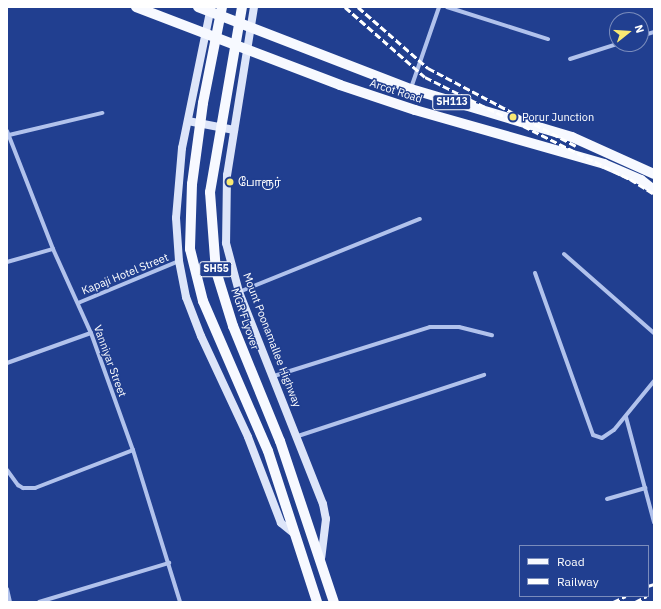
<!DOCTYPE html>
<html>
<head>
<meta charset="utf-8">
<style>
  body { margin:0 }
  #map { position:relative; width:661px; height:609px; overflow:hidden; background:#213f90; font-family:"IBM Plex Sans","Noto Sans Tamil",sans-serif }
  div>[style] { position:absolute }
  .street>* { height:4px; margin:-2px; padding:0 2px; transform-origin:2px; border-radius:2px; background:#b1c2ec }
  .secondary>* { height:8px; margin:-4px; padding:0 4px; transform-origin:4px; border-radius:4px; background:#dde5f9 }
  .primary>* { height:10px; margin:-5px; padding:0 5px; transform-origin:5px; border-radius:5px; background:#f7f9ff }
  .rail>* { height:3px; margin-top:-1.5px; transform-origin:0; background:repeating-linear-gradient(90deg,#fff 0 7px,transparent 0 10px) }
  .dots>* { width:11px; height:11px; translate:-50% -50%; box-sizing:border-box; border:2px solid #213f90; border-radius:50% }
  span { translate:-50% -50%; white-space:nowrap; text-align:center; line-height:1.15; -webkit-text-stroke:3px #213f90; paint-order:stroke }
  .shield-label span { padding:1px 3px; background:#213f90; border:1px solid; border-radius:3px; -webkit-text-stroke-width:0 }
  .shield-label { font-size:10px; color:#fff; font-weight:700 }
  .street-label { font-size:11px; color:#fff }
  .poi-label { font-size:11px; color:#fff }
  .left { translate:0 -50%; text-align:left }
  .frame { position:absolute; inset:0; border:8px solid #fff; pointer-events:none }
  .legend { position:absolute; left:519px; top:545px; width:130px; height:52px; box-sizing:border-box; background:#213f90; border:1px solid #7a8cbc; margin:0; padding:5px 7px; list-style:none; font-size:12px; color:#fff }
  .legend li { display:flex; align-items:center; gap:8px; height:20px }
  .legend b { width:20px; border:1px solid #7a8cbc }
  .north { position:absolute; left:609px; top:12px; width:40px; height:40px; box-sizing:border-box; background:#213f90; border:1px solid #7a8cbc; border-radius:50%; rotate:73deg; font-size:11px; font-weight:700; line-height:16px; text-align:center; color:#fff }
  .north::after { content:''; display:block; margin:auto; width:14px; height:18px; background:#f9e973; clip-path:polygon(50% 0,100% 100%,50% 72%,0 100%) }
</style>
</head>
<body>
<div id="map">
  <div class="street">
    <div style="left:447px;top:7px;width:106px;rotate:17.6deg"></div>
    <div style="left:641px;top:36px;width:14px;rotate:-17deg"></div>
    <div style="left:570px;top:59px;width:49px;rotate:-17.7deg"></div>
    <div style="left:411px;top:88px;width:86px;rotate:-70.9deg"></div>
    <div style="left:7px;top:131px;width:127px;rotate:68.7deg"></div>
    <div style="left:53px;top:249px;width:92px;rotate:65.7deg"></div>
    <div style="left:91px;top:333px;width:124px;rotate:70.3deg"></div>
    <div style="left:133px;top:450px;width:159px;rotate:72.8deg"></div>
    <div style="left:9px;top:135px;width:96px;rotate:-13.3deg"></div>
    <div style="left:564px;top:254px;width:120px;rotate:41.3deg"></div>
    <div style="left:7px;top:262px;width:48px;rotate:-15.8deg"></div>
    <div style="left:535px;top:273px;width:172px;rotate:70.3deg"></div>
    <div style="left:593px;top:435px;width:9px;rotate:18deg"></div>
    <div style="left:602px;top:438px;width:14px;rotate:-34deg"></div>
    <div style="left:614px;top:430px;width:63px;rotate:-50.8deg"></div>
    <div style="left:239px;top:292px;width:195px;rotate:-22deg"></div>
    <div style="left:78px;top:303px;width:109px;rotate:-22.6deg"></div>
    <div style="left:7px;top:363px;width:89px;rotate:-19.7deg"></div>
    <div style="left:274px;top:376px;width:164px;rotate:-17.4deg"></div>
    <div style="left:430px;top:327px;width:29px"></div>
    <div style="left:459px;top:327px;width:34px;rotate:14deg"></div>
    <div style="left:626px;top:417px;width:109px;rotate:75.1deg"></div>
    <div style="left:298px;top:436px;width:196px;rotate:-18.2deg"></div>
    <div style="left:7px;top:470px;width:19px;rotate:54deg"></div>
    <div style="left:18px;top:485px;width:6px;rotate:31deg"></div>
    <div style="left:23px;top:488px;width:12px"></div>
    <div style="left:35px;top:488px;width:105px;rotate:-21.2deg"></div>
    <div style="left:607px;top:499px;width:40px;rotate:-16deg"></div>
    <div style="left:7px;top:589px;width:13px;rotate:77deg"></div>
    <div style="left:39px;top:602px;width:136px;rotate:-16.7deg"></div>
  </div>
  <div class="secondary">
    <div style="left:211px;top:7px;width:144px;rotate:101.6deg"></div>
    <div style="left:182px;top:148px;width:70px;rotate:94.9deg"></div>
    <div style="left:176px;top:218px;width:43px;rotate:86deg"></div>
    <div style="left:179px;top:261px;width:37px;rotate:79deg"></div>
    <div style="left:186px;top:297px;width:42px;rotate:69deg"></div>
    <div style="left:201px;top:336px;width:111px;rotate:65deg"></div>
    <div style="left:248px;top:437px;width:92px;rotate:69deg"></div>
    <div style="left:281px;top:523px;width:19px;rotate:39deg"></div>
    <div style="left:254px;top:7px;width:170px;rotate:99.1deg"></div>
    <div style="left:227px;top:175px;width:68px;rotate:90.8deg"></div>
    <div style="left:226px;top:243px;width:51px;rotate:75.1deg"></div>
    <div style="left:239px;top:292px;width:228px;rotate:68.4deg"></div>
    <div style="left:323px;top:504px;width:15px;rotate:79deg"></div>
    <div style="left:326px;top:519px;width:38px;rotate:97deg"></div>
    <div style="left:188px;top:121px;width:47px;rotate:11.1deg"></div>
  </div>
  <div class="primary">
    <div style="left:136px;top:7px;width:218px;rotate:20.9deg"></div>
    <div style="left:340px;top:85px;width:79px;rotate:18.4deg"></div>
    <div style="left:415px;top:110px;width:197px;rotate:15.9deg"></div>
    <div style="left:604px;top:164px;width:40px;rotate:23.4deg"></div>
    <div style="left:641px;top:180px;width:16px;rotate:38deg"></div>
    <div style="left:198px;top:7px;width:228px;rotate:21.1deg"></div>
    <div style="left:411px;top:89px;width:168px;rotate:16.6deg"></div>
    <div style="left:572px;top:137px;width:90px;rotate:24.3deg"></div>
    <div style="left:222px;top:7px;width:98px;rotate:101.2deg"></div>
    <div style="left:203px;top:103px;width:82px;rotate:97.7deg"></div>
    <div style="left:192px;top:184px;width:65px;rotate:91.8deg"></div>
    <div style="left:190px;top:249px;width:54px;rotate:76deg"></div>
    <div style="left:203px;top:301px;width:163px;rotate:66.6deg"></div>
    <div style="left:268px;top:451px;width:159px;rotate:72deg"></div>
    <div style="left:242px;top:7px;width:188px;rotate:99.8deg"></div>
    <div style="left:210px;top:192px;width:79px;rotate:85.7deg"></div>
    <div style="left:216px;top:271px;width:58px;rotate:72.8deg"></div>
    <div style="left:233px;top:326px;width:124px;rotate:67.8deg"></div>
    <div style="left:280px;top:441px;width:170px;rotate:71.5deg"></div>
  </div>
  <div class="rail">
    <div style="left:345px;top:7px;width:106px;rotate:41.2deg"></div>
    <div style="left:425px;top:77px;width:229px;rotate:26.5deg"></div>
    <div style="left:630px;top:179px;width:28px;rotate:32deg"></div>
    <div style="left:358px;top:7px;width:93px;rotate:41.1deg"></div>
    <div style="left:428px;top:68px;width:167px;rotate:27.8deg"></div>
    <div style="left:648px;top:586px;width:6px;rotate:-18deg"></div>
    <div style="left:613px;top:602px;width:14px;rotate:-25deg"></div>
    <div style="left:635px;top:602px;width:13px;rotate:-27deg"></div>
  </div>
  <div class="dots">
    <div style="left:513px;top:117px;background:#f9e973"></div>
    <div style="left:230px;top:182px;background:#f9e973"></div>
  </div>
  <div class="shield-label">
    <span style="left:452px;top:102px">SH113</span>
    <span style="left:216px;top:269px">SH55</span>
  </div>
  <div class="street-label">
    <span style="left:396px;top:91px;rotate:18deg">Arcot Road</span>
    <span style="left:125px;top:274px;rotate:-22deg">Kapaji Hotel Street</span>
    <span style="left:245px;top:319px;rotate:71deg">MGR FLyover</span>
    <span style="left:272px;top:340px;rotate:69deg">Mount Poonamallee Highway</span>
    <span style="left:110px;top:361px;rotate:70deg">Vanniyar Street</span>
  </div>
  <div class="poi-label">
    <span class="left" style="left:522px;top:117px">Porur Junction</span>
    <span class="left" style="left:238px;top:182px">போரூர்</span>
  </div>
  <div class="frame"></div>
  <ul class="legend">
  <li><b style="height:5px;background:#f7f9ff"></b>Road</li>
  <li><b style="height:5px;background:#fff"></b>Railway</li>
  </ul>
  <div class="north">N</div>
</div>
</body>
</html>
